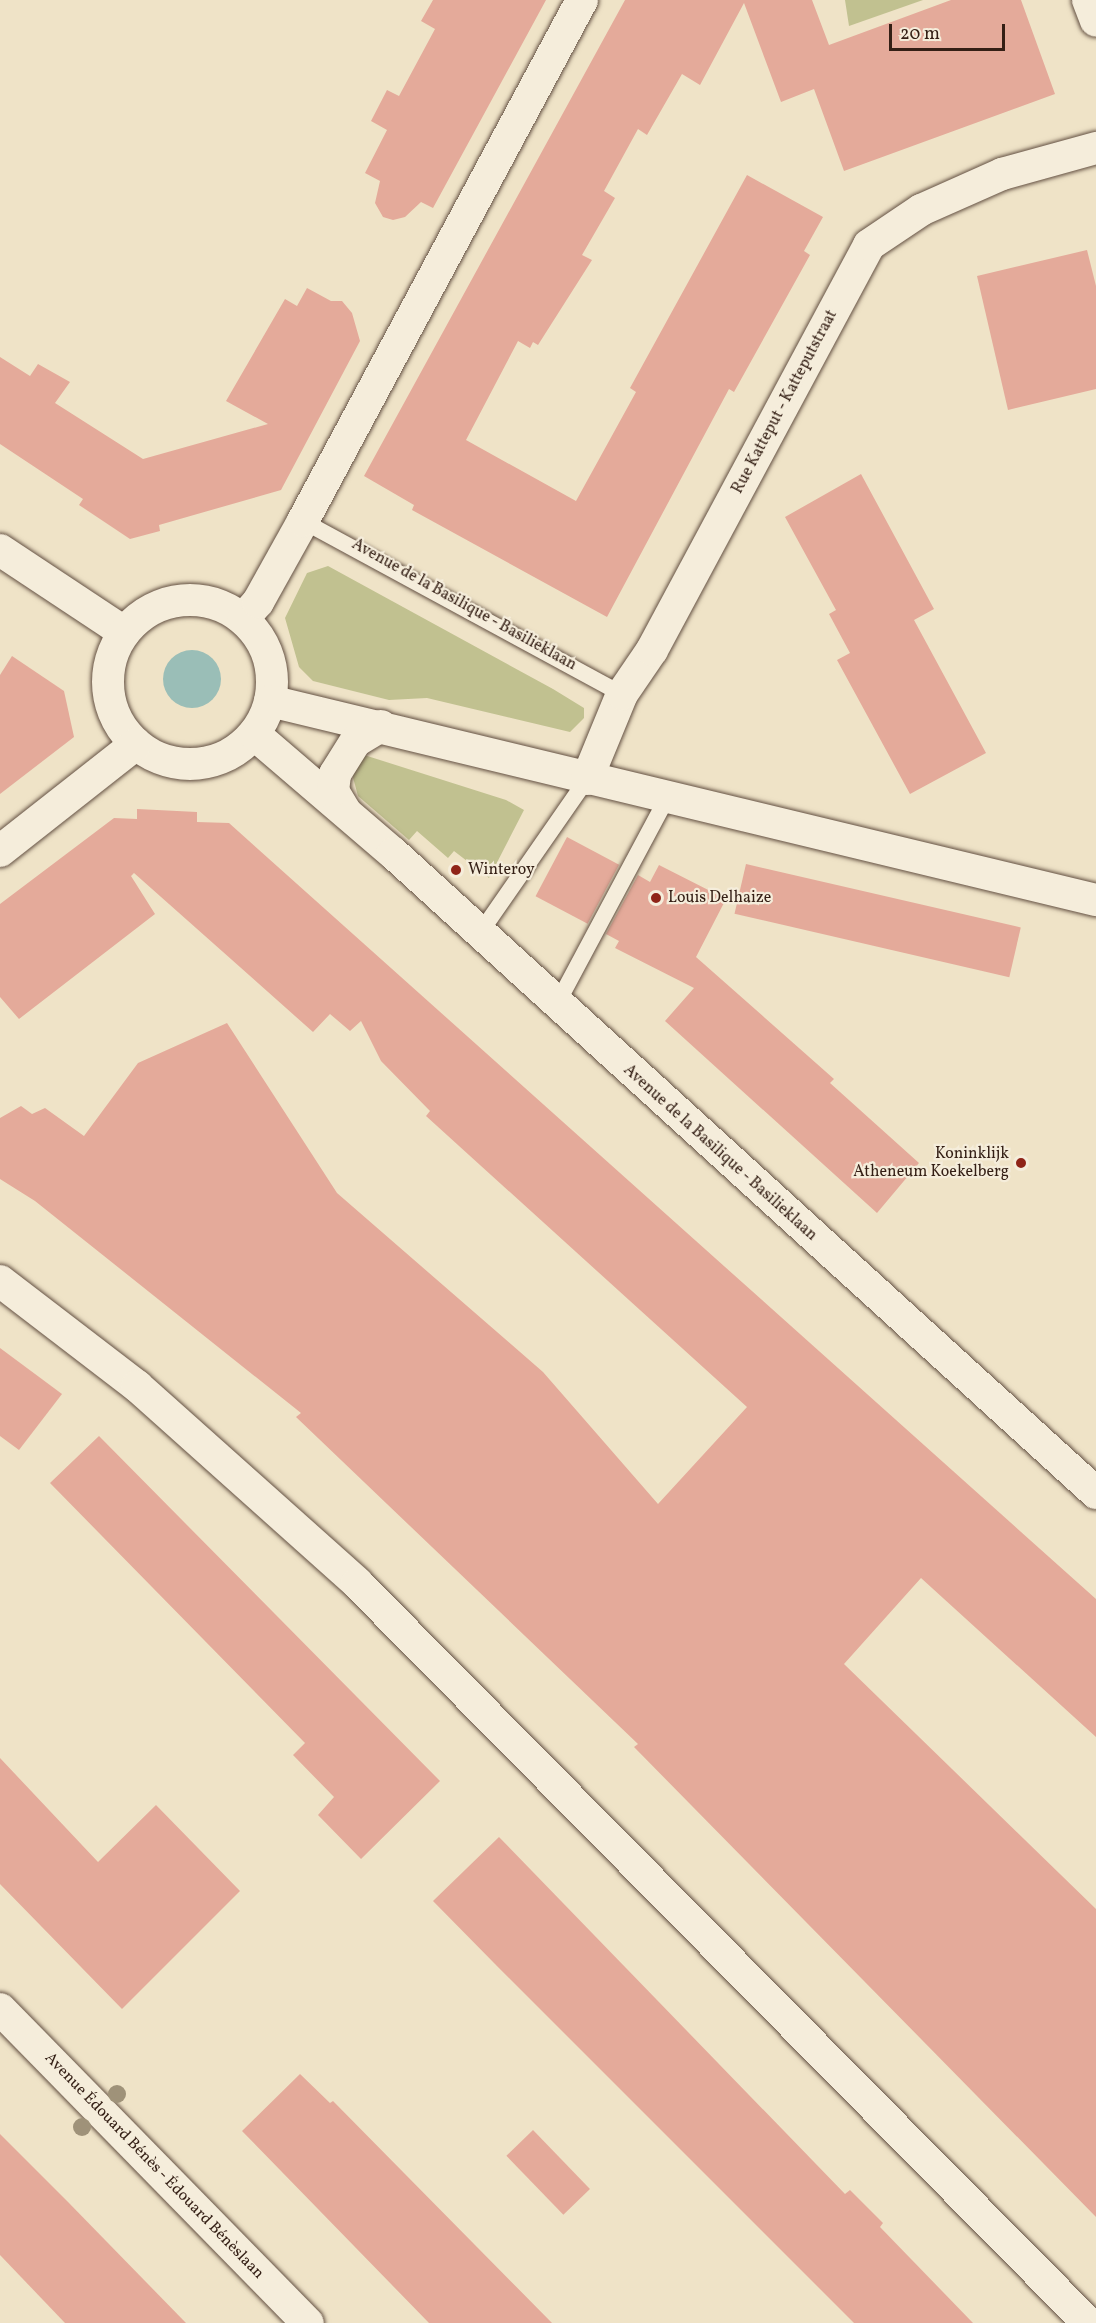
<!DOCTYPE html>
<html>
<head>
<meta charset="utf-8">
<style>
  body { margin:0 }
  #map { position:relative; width:1096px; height:2323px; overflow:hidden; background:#efe3c7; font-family:Vollkorn,serif }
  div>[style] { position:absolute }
  .green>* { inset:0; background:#c1c190 }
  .water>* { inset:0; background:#9abeb7 }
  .round { border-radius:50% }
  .building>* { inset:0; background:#e4aa9a; transform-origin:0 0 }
  .roads { filter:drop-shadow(0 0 2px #635042) drop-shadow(0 0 2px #635042) }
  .service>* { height:16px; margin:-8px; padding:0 8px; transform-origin:8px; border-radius:8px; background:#f5eddb }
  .minor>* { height:32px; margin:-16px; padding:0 16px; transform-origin:16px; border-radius:16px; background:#f5eddb }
  .minor>.ring { margin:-16px; padding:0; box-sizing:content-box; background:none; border:32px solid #f5eddb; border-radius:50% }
  .trees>* { width:18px; height:18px; margin:-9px; border-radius:50%; background:#9f9279 }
  .dots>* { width:16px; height:16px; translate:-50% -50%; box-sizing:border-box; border:3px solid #f5eddb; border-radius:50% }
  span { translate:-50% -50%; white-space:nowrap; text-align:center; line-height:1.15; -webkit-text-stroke:4.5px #f5eddb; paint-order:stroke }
  .street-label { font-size:16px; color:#341f15 }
  .poi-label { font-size:16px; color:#341f15 }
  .left { translate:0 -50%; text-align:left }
  .right { translate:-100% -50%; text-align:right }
  .scale { position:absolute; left:889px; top:24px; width:116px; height:27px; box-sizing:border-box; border:3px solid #341f15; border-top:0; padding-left:8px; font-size:18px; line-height:21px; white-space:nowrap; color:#341f15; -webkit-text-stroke:4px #f5eddb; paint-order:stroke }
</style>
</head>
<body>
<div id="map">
  <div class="green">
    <div style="clip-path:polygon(845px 0,923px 0,849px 26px)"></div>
    <div style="clip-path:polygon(328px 566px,553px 689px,584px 708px,584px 718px,570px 732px,427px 698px,389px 700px,313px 681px,299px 667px,285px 618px,307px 573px)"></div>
    <div style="clip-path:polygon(361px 754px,506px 800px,524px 810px,489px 878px,454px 851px,448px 858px,417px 831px,409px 840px,358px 796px,351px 770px)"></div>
  </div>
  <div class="water">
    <div class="round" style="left:163px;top:650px;width:58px;height:58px"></div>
  </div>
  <div class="building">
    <div style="clip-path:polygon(433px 0,546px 0,433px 208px,421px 202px,405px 217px,393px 220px,383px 217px,375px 203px,380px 181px,365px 173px,387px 130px,371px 121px,387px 90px,399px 96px,435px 29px,421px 21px)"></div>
    <div style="clip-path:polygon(625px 0,812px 0,829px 45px,951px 0,1021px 0,1055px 94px,844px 171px,814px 89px,781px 102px,744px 3px,700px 85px,682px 74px,647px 135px,638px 129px,604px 191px,615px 198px,582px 255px,592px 260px,538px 345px,533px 342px,530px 348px,518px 341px,466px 440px,576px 501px,636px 392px,630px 388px,747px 175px,823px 217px,804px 251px,810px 255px,734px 392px,729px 389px,607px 617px,412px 510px,414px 505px,364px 476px)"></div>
    <div style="clip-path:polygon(1087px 250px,1096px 286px,1096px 389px,1008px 410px,977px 276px)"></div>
    <div style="clip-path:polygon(307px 288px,331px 301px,342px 301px,352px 313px,360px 341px,281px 490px,159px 525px,160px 531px,130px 539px,79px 505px,83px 499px,0 444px,0 357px,30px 376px,38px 364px,70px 382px,55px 403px,143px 459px,268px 424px,226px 401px,285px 299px,297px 306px)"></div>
    <div style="clip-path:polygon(861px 474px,934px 609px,914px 620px,986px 753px,910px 794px,837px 660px,850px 653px,829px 614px,836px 610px,785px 517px)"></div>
    <div style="clip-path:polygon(12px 656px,64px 691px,74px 737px,0 794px,0 675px)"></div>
    <div style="clip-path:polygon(137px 809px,197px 812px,197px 822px,229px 823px,1096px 1599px,1096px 1737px,921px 1578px,844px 1664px,1096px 1909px,1096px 2217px,634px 1747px,638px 1744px,296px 1417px,301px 1413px,35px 1201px,0 1179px,0 1118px,21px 1106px,32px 1114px,45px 1108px,84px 1136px,138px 1063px,227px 1023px,337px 1193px,543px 1372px,658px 1504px,747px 1407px,426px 1116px,430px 1111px,381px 1061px,361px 1021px,350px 1031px,330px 1014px,313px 1032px,134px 873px,131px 876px,155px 914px,19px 1019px,0 997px,0 904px,114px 818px,137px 819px)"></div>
    <div style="left:567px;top:837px;width:59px;height:67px;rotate:28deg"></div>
    <div style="left:746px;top:864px;width:282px;height:51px;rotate:13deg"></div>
    <div style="clip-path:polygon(659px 865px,726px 899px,696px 957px,834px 1079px,830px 1083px,919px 1163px,877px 1213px,665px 1021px,694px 988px,615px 948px,619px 941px,606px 934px,638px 875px,650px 882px)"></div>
    <div style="clip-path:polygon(0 1348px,62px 1394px,19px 1450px,0 1436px)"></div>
    <div style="clip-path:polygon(99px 1436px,440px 1781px,361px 1859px,318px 1815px,334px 1797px,293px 1755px,305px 1743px,50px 1483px)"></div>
    <div style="clip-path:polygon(0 1758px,98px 1862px,156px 1805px,240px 1891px,122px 2009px,0 1884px)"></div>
    <div style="clip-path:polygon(499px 1837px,845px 2194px,850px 2190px,883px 2223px,880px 2227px,973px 2323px,854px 2323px,495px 1964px,433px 1901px)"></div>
    <div style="clip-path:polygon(300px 2074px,330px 2103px,333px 2101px,552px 2323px,429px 2323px,242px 2131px)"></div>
    <div style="left:533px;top:2130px;width:82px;height:37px;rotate:46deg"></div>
    <div style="clip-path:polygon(0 2134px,68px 2202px,186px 2323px,65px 2323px,0 2255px)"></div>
  </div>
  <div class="roads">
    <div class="service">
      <div style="left:303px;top:521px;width:363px;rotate:28.5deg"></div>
      <div style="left:480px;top:933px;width:188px;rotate:-55.2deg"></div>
      <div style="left:557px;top:1004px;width:231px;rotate:-61.9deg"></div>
    </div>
    <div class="minor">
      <div style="left:1088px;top:0;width:22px;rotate:69deg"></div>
      <div style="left:0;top:550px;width:149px;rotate:33.5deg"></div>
      <div class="ring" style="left:108px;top:600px;width:132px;height:132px"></div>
      <div style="left:243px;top:619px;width:23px;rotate:-49deg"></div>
      <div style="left:258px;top:602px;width:93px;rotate:-60.9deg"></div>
      <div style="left:303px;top:521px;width:591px;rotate:-61.83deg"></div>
      <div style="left:270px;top:701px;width:850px;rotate:13.55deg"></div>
      <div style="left:254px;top:734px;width:183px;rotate:40.6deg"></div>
      <div style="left:393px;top:853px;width:951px;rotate:42.31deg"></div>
      <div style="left:587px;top:779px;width:92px;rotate:-67.6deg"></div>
      <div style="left:622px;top:694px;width:53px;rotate:-55.7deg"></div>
      <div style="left:652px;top:650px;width:459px;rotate:-61.8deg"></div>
      <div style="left:869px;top:245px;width:63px;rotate:-33.9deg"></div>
      <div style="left:921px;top:210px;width:89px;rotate:-24deg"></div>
      <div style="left:1002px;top:174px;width:98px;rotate:-15.5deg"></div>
      <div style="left:345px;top:811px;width:23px;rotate:-121deg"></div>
      <div style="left:333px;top:791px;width:17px;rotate:-83deg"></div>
      <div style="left:335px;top:774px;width:39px;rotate:-58deg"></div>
      <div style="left:356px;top:741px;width:29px;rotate:-31deg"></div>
      <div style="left:0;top:851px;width:173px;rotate:-38.2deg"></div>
      <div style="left:0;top:1281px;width:173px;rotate:37.5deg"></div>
      <div style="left:137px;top:1386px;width:295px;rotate:41.8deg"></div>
      <div style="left:357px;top:1583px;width:1040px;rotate:45.35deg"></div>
      <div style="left:0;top:2009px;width:440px;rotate:45.6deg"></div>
    </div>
  </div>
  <div class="trees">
    <div style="left:117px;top:2094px"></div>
    <div style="left:82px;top:2127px"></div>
  </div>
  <div class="dots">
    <div style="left:456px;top:870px;background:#8f2418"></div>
    <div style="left:656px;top:898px;background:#8f2418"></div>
    <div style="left:1021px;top:1163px;background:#8f2418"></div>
  </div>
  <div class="street-label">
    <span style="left:785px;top:402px;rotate:-62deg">Rue Katteput - Katteputstraat</span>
    <span style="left:464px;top:605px;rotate:29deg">Avenue de la Basilique - Basilieklaan</span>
    <span style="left:720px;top:1153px;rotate:42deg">Avenue de la Basilique - Basilieklaan</span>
    <span style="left:154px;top:2166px;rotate:46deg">Avenue Édouard Bénès - Édouard Bénèslaan</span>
  </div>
  <div class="poi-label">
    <span class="left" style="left:468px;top:870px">Winteroy</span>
    <span class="left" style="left:668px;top:898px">Louis Delhaize</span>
    <span class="right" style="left:1009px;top:1163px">Koninklijk<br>Atheneum Koekelberg</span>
  </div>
  <div class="scale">20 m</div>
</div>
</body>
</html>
